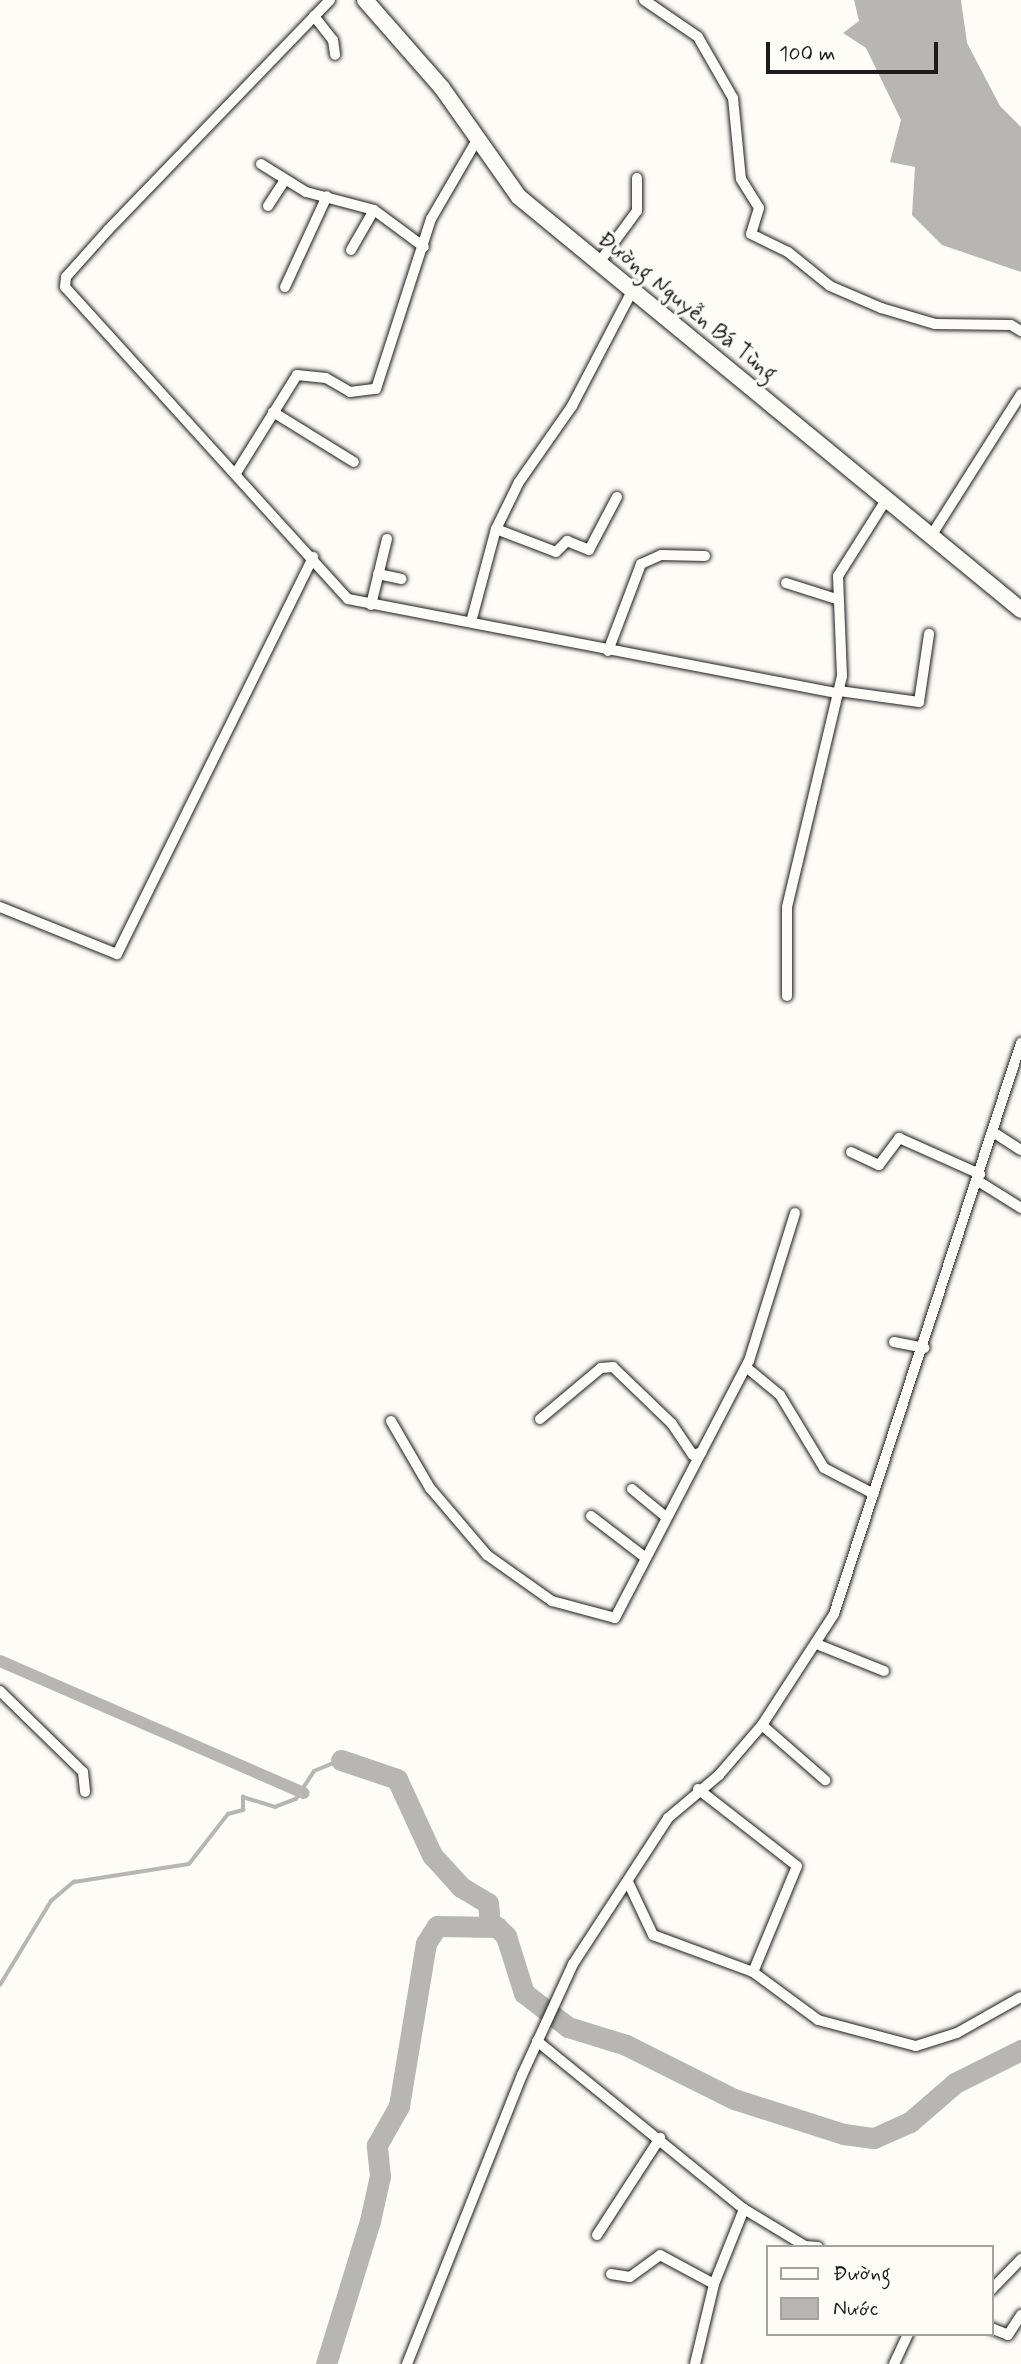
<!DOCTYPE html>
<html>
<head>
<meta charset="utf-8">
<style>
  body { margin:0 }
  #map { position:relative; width:1021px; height:2364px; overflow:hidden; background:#fdfcf7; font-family:Mynerve,sans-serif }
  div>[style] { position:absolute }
  .water>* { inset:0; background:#b7b6b2 }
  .stream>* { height:3.5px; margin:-1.75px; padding:0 1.75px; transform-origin:1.75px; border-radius:1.75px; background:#b7b6b2 }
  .canal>* { height:12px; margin:-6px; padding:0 6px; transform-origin:6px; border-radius:6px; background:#b7b6b2 }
  .river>* { height:21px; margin:-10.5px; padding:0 10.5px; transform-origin:10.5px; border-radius:10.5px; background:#b7b6b2 }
  .roads { filter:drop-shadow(0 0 2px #1c1c1c) drop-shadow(0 0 2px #1c1c1c) }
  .street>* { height:10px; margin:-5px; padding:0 5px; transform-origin:5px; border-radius:5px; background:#fdfcf7 }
  .secondary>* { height:16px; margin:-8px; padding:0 8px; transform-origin:8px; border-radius:8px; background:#fdfcf7 }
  span { translate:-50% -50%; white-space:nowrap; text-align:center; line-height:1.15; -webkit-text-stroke:6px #fdfcf7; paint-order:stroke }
  .street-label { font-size:23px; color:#1c1c1c }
  .legend { position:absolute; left:766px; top:2245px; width:228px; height:91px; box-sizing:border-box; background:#fdfcf7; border:2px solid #a3a29f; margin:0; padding:9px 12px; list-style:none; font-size:21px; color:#1c1c1c }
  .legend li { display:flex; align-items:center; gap:14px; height:35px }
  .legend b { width:35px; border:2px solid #a3a29f }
  .scale { position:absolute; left:766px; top:42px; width:172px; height:32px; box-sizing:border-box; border:4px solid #1c1c1c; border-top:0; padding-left:9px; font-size:21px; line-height:24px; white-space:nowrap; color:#1c1c1c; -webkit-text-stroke:5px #fdfcf7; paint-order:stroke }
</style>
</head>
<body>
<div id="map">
  <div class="water">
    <div style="clip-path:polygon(854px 0,961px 0,967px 43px,1000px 106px,1021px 127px,1021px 272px,942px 245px,912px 215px,915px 167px,890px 162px,901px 120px,866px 48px,843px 33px,859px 21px)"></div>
  </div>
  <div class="stream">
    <div style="left:0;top:1985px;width:98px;rotate:-58.7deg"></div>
    <div style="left:51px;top:1901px;width:30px;rotate:-40deg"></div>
    <div style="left:74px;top:1882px;width:116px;rotate:-8.9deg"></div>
    <div style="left:189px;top:1864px;width:63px;rotate:-52deg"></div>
    <div style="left:228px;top:1814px;width:16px;rotate:-15deg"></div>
    <div style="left:243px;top:1810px;width:13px;rotate:-90deg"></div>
    <div style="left:243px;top:1797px;width:34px;rotate:17deg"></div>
    <div style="left:275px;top:1807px;width:22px;rotate:-21deg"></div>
    <div style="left:296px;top:1799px;width:33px;rotate:-57deg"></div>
    <div style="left:314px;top:1771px;width:29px;rotate:-22deg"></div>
  </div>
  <div class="canal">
    <div style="left:0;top:1661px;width:331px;rotate:23.5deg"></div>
  </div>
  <div class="river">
    <div style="left:341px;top:1760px;width:59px;rotate:18.7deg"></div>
    <div style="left:397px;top:1779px;width:84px;rotate:65.3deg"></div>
    <div style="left:432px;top:1855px;width:43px;rotate:47.8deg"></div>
    <div style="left:461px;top:1887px;width:31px;rotate:31deg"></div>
    <div style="left:488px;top:1903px;width:21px;rotate:85deg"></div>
    <div style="left:326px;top:2364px;width:150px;rotate:-72.9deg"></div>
    <div style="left:370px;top:2221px;width:46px;rotate:-77.5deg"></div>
    <div style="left:380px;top:2176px;width:31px;rotate:-96deg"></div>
    <div style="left:377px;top:2145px;width:45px;rotate:-60.6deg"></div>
    <div style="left:399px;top:2106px;width:165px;rotate:-80.6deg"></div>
    <div style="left:426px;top:1943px;width:20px;rotate:-57deg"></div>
    <div style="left:437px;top:1926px;width:60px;rotate:1deg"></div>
    <div style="left:497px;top:1927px;width:13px;rotate:45deg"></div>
    <div style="left:506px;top:1936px;width:60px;rotate:72.5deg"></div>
    <div style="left:524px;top:1993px;width:56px;rotate:37.7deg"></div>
    <div style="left:568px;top:2027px;width:61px;rotate:17.2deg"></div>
    <div style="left:626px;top:2045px;width:121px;rotate:26.6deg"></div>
    <div style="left:734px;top:2099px;width:115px;rotate:17.7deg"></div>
    <div style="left:844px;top:2134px;width:30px;rotate:8deg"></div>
    <div style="left:874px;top:2138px;width:39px;rotate:-24deg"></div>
    <div style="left:910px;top:2122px;width:60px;rotate:-40.9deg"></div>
    <div style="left:955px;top:2083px;width:74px;rotate:-26.6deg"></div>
  </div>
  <div class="roads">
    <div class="street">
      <div style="left:330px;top:0;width:320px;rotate:134deg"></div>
      <div style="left:108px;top:230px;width:63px;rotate:131.8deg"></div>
      <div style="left:66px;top:277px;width:10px;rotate:96deg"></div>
      <div style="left:65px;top:287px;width:421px;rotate:47.8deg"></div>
      <div style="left:348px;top:599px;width:499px;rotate:10.9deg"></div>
      <div style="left:644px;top:0;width:65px;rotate:34.4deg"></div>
      <div style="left:698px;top:37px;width:70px;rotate:60.2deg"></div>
      <div style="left:733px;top:98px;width:81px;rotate:84.4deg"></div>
      <div style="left:741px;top:179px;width:34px;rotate:58deg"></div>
      <div style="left:759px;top:208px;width:27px;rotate:107deg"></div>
      <div style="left:751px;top:234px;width:41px;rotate:25.9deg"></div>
      <div style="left:788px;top:252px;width:54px;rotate:39deg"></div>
      <div style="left:830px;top:286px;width:56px;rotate:23.3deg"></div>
      <div style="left:881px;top:308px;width:56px;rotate:16.5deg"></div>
      <div style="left:935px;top:324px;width:76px;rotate:0.8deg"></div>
      <div style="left:1011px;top:325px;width:12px;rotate:31deg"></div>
      <div style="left:314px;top:16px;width:31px;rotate:52deg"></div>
      <div style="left:333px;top:40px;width:15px;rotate:82deg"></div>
      <div style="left:261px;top:164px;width:53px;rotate:31.9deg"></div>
      <div style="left:306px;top:192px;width:70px;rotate:14.8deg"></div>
      <div style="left:374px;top:210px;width:62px;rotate:36.5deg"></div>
      <div style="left:268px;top:206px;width:31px;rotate:-57deg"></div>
      <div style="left:351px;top:250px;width:46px;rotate:-60.1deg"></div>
      <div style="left:598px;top:264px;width:66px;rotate:-53.7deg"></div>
      <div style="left:637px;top:211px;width:33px;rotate:-90deg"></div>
      <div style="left:285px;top:287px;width:100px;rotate:-65.2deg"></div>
      <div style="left:273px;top:412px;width:95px;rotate:31.7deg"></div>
      <div style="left:236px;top:473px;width:115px;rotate:-58.1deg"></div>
      <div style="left:297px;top:375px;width:29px;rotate:6deg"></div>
      <div style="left:326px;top:378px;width:28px;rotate:30deg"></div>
      <div style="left:350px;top:392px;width:26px;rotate:-7deg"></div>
      <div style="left:376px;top:389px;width:179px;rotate:-72.1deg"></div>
      <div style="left:431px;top:219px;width:91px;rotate:-59.8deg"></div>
      <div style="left:496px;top:529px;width:64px;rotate:21deg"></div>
      <div style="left:556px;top:552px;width:16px;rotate:-45deg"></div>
      <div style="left:567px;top:541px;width:24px;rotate:22deg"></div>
      <div style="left:589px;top:550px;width:60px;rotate:-62.2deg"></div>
      <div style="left:931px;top:536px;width:168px;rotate:-57.6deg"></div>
      <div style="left:378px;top:574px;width:24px;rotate:12deg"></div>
      <div style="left:786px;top:583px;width:52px;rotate:17.7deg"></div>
      <div style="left:371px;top:605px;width:68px;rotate:-76.4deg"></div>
      <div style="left:471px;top:622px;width:96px;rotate:-75deg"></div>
      <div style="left:496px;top:529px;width:52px;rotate:-63.9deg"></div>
      <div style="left:519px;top:482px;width:93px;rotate:-55.1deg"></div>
      <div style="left:572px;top:406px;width:130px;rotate:-62.4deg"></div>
      <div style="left:608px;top:651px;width:93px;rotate:-69.2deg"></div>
      <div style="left:641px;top:564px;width:22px;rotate:-24deg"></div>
      <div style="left:661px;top:555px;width:44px;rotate:1.3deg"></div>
      <div style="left:839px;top:691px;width:81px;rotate:7.8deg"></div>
      <div style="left:919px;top:702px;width:69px;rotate:-81.6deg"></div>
      <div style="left:0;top:907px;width:126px;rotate:21.9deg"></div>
      <div style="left:117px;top:954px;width:443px;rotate:-63.7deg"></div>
      <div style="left:787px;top:996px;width:89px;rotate:-90deg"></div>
      <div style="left:787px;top:907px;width:237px;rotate:-76.6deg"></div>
      <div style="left:842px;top:676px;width:100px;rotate:-92.3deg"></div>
      <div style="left:838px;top:576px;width:90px;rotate:-57.7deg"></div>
      <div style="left:993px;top:1132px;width:33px;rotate:33deg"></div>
      <div style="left:851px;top:1152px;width:31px;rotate:25deg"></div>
      <div style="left:879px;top:1165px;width:34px;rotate:-53deg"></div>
      <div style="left:899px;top:1138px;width:89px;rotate:24deg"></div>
      <div style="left:978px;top:1181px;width:51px;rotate:32.1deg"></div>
      <div style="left:894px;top:1342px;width:31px;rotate:11deg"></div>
      <div style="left:746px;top:1367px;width:44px;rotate:39.5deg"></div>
      <div style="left:780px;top:1395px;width:85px;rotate:58.9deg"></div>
      <div style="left:824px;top:1468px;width:56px;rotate:27.5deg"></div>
      <div style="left:540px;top:1419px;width:80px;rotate:-39.9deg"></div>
      <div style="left:601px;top:1368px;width:12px;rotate:-5deg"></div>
      <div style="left:613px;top:1367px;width:82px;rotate:44deg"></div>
      <div style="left:672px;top:1424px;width:37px;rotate:56deg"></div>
      <div style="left:693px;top:1455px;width:9px;rotate:-18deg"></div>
      <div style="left:391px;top:1421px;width:78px;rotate:59.8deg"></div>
      <div style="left:430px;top:1488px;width:88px;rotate:49.6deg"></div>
      <div style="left:487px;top:1555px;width:80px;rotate:35.3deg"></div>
      <div style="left:552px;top:1601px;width:65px;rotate:15.1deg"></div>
      <div style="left:615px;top:1618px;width:290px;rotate:-62.5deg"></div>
      <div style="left:749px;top:1361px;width:155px;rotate:-72.7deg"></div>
      <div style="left:632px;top:1489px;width:44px;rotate:39.5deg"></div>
      <div style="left:591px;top:1516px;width:69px;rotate:37.4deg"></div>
      <div style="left:819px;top:1645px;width:70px;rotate:21.8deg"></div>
      <div style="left:0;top:1691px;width:116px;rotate:44.3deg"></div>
      <div style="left:83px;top:1772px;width:20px;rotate:84deg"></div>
      <div style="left:762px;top:1725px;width:84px;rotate:41.1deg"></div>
      <div style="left:698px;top:1789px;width:125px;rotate:37.9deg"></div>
      <div style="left:797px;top:1866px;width:115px;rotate:112.5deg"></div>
      <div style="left:628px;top:1882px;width:59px;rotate:64.7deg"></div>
      <div style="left:653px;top:1935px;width:107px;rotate:20.3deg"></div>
      <div style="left:753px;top:1972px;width:81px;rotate:36.4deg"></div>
      <div style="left:818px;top:2020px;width:101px;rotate:14.9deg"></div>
      <div style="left:916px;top:2046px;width:43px;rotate:-17.6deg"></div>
      <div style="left:957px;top:2033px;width:73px;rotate:-29.4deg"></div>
      <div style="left:537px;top:2041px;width:267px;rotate:39.1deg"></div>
      <div style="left:744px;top:2209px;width:71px;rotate:31.2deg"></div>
      <div style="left:805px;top:2246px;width:13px;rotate:4deg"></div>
      <div style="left:597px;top:2235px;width:116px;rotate:-57deg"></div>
      <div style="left:611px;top:2274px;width:19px;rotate:9deg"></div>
      <div style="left:630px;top:2277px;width:37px;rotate:-36deg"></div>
      <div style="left:660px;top:2255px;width:61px;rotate:28.2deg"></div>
      <div style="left:991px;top:2290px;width:43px;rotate:-45.9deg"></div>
      <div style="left:991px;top:2328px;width:18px;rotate:22deg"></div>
      <div style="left:1008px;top:2335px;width:24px;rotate:-57deg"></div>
      <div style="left:407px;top:2364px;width:311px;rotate:-68.3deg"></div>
      <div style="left:522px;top:2075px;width:122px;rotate:-65.3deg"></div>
      <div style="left:573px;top:1964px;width:174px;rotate:-56.9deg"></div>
      <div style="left:668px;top:1818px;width:67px;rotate:-40.1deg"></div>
      <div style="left:719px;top:1775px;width:66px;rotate:-49.3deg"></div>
      <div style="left:762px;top:1725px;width:132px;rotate:-57deg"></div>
      <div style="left:834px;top:1614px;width:601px;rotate:-71.87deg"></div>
      <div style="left:695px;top:2364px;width:82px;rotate:-76.6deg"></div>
      <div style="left:714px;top:2284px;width:81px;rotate:-68.2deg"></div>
      <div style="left:894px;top:2364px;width:33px;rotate:-65deg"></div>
    </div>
    <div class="secondary">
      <div style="left:365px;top:0;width:117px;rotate:48.8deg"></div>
      <div style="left:442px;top:88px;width:133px;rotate:54.8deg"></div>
      <div style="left:519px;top:197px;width:650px;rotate:39.44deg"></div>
    </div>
  </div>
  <div class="street-label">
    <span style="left:687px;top:307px;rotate:39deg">Đường Nguyễn Bá Tùng</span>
  </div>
  <ul class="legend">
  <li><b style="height:9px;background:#fdfcf7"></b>Đường</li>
  <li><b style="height:19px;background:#b7b6b2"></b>Nước</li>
  </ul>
  <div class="scale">100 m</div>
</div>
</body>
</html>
